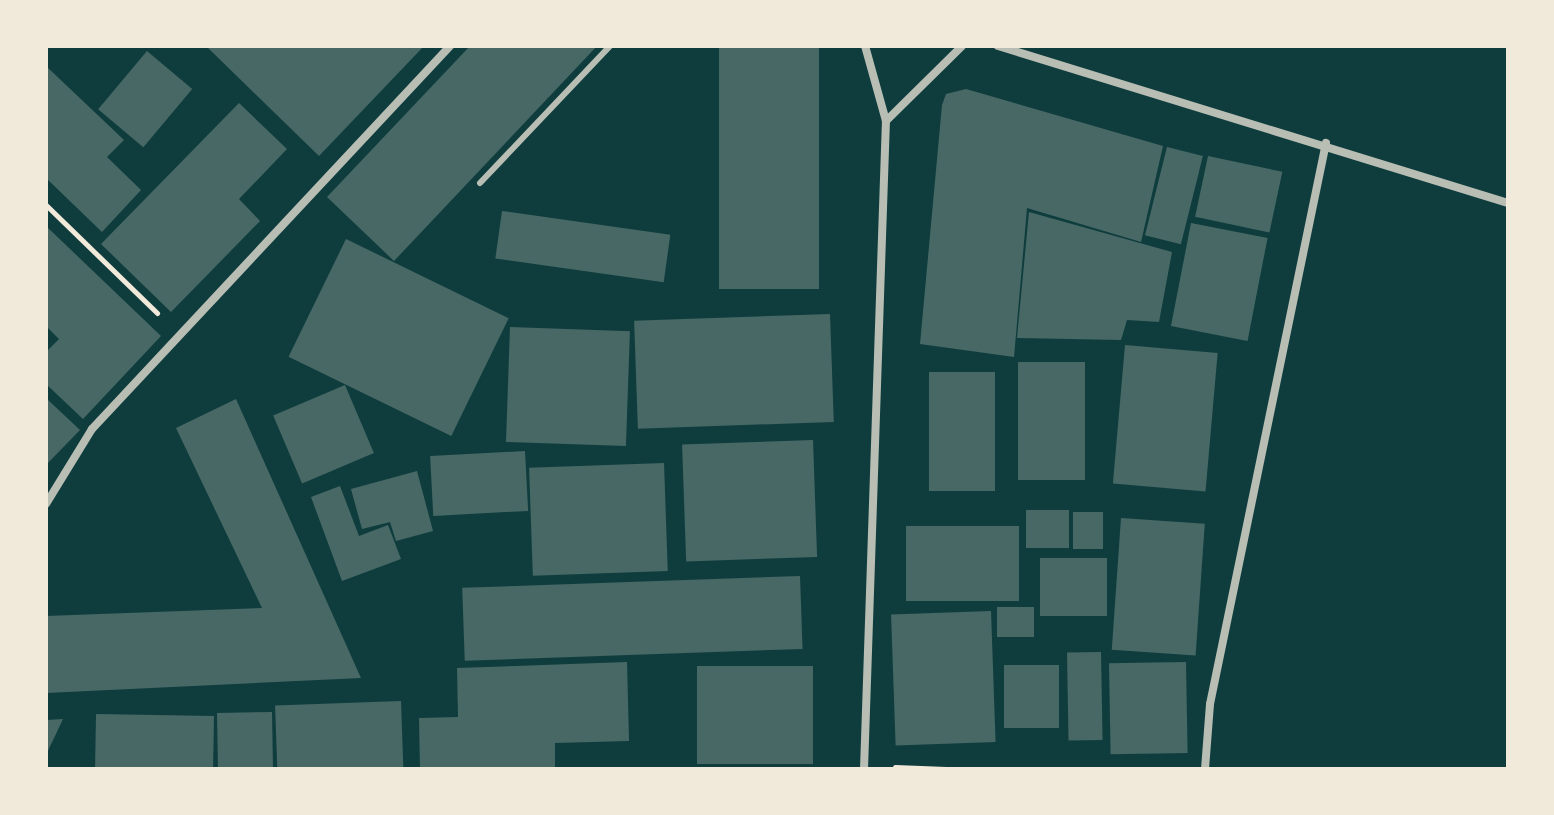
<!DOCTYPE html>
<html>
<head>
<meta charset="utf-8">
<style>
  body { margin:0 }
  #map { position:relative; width:1554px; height:815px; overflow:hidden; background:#0f3d3e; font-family:Helvetica,sans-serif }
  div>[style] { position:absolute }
  .building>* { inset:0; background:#486865; transform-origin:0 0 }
  .path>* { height:5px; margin:-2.5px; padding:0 2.5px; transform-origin:2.5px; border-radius:2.5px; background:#f1e9da }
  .service>* { height:6px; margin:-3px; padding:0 3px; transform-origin:3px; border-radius:3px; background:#b8beb3 }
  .minor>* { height:8px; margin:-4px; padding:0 4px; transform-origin:4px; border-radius:4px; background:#b8beb3 }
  span { translate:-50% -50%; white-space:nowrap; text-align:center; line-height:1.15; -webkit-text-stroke:7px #f1e9da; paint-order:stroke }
  .frame { position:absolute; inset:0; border:48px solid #f1e9da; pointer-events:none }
</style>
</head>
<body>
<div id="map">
  <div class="building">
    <div style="clip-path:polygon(206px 46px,424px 46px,319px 156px)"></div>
    <div style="clip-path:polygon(470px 46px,597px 46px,394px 261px,327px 197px)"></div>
    <div style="left:719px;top:46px;width:100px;height:243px"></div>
    <div style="left:147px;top:51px;width:59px;height:76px;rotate:40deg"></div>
    <div style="clip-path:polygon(46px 66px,124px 140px,107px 157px,141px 190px,102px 232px,46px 178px)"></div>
    <div style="clip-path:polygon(966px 89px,1163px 146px,1141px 242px,1027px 208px,1014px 357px,920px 344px,942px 105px,946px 94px)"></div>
    <div style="clip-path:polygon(239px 103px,287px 149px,239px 199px,260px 221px,171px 312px,101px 244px)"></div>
    <div style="left:1167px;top:147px;width:37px;height:91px;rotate:14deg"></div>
    <div style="left:1208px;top:156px;width:76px;height:62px;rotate:12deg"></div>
    <div style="left:502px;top:211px;width:170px;height:48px;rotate:8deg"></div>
    <div style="clip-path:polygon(1029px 212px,1172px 252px,1159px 322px,1127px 320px,1121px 340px,1017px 338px)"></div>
    <div style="left:1191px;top:223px;width:78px;height:105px;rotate:11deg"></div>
    <div style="clip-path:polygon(46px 226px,161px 336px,83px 419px,46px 384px,46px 352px,59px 339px,46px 326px)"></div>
    <div style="left:346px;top:239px;width:181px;height:131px;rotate:26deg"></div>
    <div style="left:830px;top:314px;width:108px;height:196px;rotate:88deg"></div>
    <div style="left:510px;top:327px;width:120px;height:115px;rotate:2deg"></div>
    <div style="left:1125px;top:345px;width:93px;height:139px;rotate:5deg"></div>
    <div style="left:1018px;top:362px;width:67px;height:118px"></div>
    <div style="left:929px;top:372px;width:66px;height:119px"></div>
    <div style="left:345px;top:385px;width:74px;height:78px;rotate:67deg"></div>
    <div style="clip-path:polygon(46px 398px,80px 430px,46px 465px)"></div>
    <div style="clip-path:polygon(236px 399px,361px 678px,46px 693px,46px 616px,262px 608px,176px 428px)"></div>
    <div style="left:813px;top:440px;width:117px;height:131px;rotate:88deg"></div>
    <div style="left:525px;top:451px;width:60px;height:95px;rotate:87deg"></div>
    <div style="left:664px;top:463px;width:108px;height:135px;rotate:88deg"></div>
    <div style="clip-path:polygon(417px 471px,433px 531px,396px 541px,390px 522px,362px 529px,351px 489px)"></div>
    <div style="clip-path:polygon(340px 486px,359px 536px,388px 525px,401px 559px,342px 581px,311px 497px)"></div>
    <div style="left:1026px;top:510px;width:43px;height:38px"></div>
    <div style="left:1073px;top:512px;width:30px;height:37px"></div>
    <div style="left:1121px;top:518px;width:84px;height:132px;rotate:4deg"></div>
    <div style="left:1019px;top:526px;width:75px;height:113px;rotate:90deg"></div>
    <div style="left:1040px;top:558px;width:67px;height:58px"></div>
    <div style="left:800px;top:576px;width:73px;height:338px;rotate:88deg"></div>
    <div style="left:997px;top:607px;width:37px;height:30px"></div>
    <div style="left:991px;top:611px;width:131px;height:100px;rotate:88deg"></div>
    <div style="left:1101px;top:652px;width:88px;height:34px;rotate:89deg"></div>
    <div style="clip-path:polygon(627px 662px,629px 741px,555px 743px,555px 769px,420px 769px,419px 718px,458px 717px,457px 668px)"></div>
    <div style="left:1186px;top:662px;width:91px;height:77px;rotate:89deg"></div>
    <div style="left:1004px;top:665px;width:55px;height:63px"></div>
    <div style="left:813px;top:666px;width:98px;height:116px;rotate:90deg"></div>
    <div style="left:401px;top:701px;width:68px;height:126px;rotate:88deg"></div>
    <div style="left:272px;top:712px;width:57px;height:55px;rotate:89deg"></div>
    <div style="left:214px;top:716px;width:53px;height:118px;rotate:91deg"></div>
    <div style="clip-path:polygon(63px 719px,46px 755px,46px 720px)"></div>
  </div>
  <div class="path">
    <div style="left:46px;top:205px;width:155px;rotate:44.2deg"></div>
    <div style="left:895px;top:767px;width:51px;rotate:2.2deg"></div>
  </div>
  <div class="service">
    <div style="left:480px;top:183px;width:189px;rotate:-46.5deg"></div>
  </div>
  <div class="minor">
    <div style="left:998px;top:46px;width:534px;rotate:17.11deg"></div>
    <div style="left:886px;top:121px;width:107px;rotate:-44.6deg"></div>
    <div style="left:46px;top:504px;width:88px;rotate:-58.5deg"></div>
    <div style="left:92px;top:429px;width:524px;rotate:-46.93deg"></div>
    <div style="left:864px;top:769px;width:648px;rotate:-88.06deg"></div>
    <div style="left:886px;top:121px;width:78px;rotate:-105.6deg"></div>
    <div style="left:1205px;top:769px;width:65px;rotate:-85.6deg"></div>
    <div style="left:1210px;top:704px;width:573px;rotate:-78.32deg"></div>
  </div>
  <div class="frame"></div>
</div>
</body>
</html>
